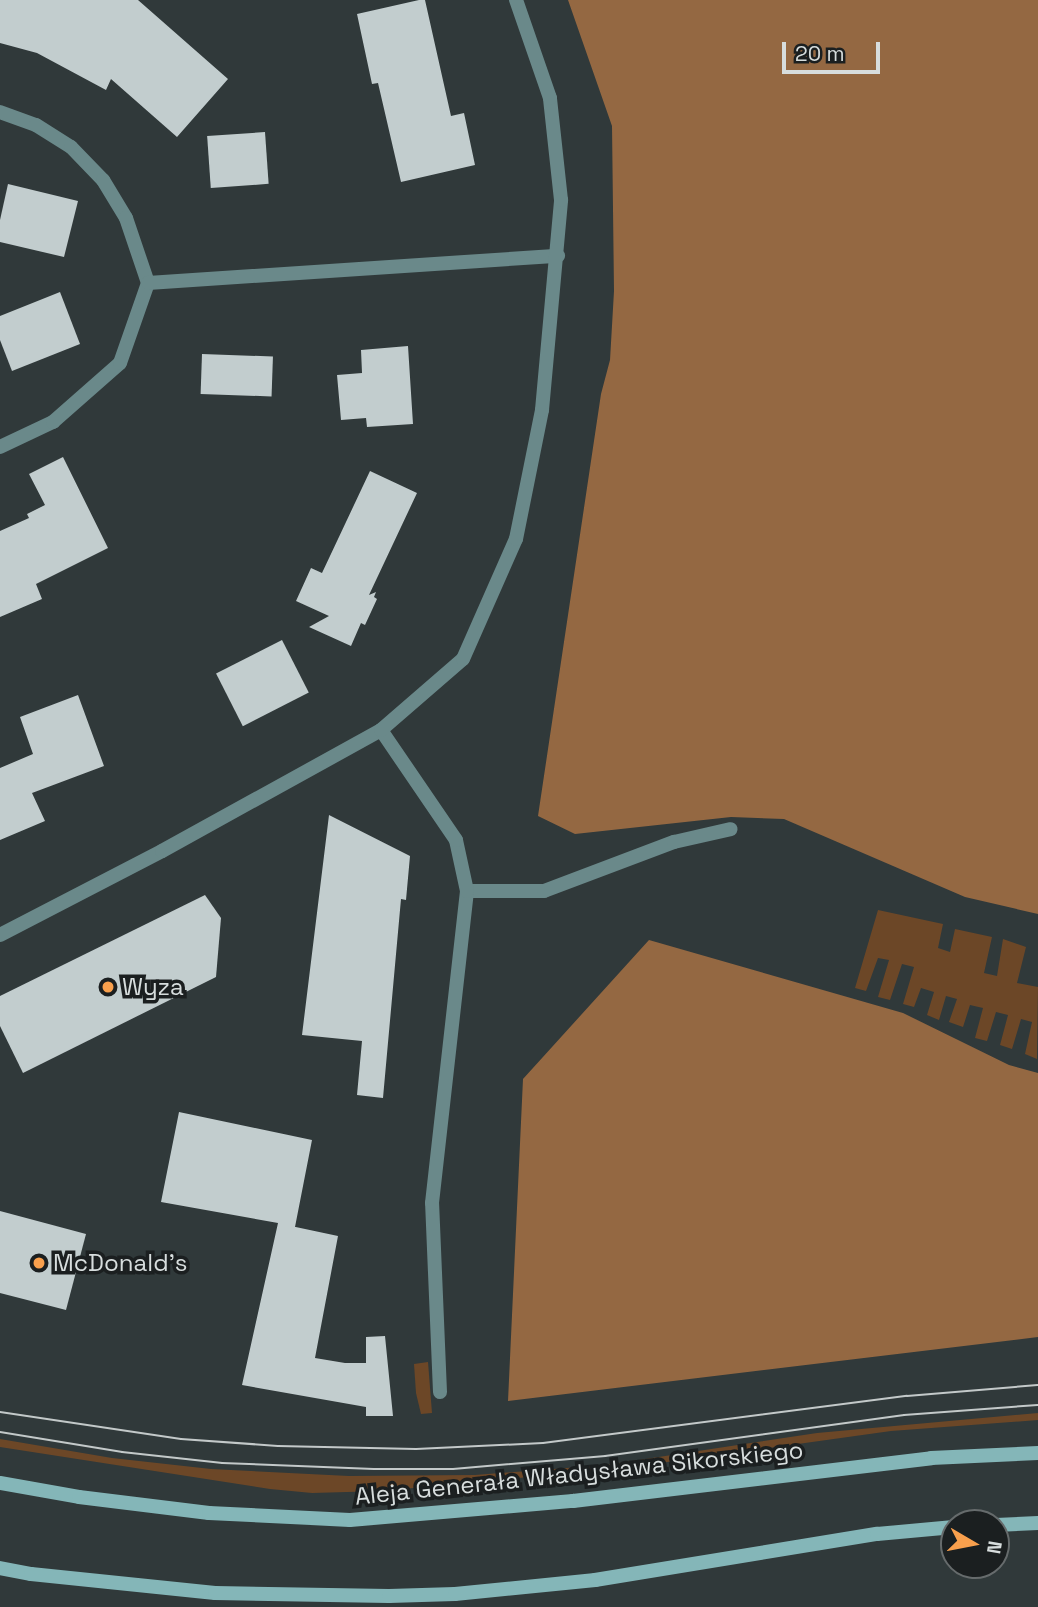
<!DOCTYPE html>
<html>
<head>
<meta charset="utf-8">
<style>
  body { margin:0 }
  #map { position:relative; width:1038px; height:1607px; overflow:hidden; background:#30393a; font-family:"Space Grotesk",sans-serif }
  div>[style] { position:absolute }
  .green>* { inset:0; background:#6c4727 }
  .forest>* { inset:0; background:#946842 }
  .building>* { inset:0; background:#c2cdce; transform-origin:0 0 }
  .lane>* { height:14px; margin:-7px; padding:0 7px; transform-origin:7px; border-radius:7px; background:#6a898a }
  .street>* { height:14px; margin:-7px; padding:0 7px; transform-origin:7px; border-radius:7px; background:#6a898a }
  .secondary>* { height:14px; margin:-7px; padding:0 7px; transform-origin:7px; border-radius:7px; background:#84b6b8 }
  .tram>* { height:2px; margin:-1px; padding:0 1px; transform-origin:1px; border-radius:1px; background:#c3c9c9 }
  .dots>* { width:19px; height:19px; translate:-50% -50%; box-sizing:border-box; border:4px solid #1b1f20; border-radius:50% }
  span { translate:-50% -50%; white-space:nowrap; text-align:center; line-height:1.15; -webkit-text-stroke:7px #1b1f20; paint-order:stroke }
  .poi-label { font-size:24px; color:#d7dddd }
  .left { translate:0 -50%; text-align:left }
  .street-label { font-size:24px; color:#d7dddd }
  .north { position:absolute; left:940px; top:1509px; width:70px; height:70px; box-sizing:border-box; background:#1b1f20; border:2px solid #666b6c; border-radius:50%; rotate:100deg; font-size:19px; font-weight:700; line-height:28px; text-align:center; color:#d7dddd }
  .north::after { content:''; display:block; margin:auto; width:24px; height:32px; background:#f9a04d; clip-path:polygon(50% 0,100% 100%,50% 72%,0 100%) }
  .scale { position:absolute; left:782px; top:42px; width:98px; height:32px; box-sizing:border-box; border:4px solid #d7dddd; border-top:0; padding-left:9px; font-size:21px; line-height:24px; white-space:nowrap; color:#d7dddd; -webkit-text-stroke:5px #1b1f20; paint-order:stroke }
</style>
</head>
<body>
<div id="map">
  <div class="green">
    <div style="clip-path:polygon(878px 910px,943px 924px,938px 948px,950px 952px,955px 929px,992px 937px,984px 973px,997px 976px,1003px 939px,1026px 947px,1017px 983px,1038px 987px,1037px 1059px,1025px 1054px,1032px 1022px,1021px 1019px,1012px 1049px,1000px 1045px,1008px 1015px,996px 1012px,987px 1041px,975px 1038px,983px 1008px,970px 1005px,963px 1027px,949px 1022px,957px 999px,946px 996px,939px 1020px,927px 1015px,934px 992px,921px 988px,914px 1007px,903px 1004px,914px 967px,902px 964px,890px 1000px,878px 997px,889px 960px,878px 958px,866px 991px,855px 988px)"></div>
    <div style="clip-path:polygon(428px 1362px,432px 1413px,421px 1414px,416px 1393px,414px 1364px)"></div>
    <div style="clip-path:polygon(1038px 1413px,1038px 1420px,891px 1431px,624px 1468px,382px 1491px,312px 1493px,270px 1489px,0 1447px,0 1439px,112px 1458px,211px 1469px,349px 1476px,475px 1475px,606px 1465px,817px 1433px)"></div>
  </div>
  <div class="forest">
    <div style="clip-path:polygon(568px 0,1038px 0,1038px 914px,965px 897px,784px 819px,731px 817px,575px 834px,538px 816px,601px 394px,610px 360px,614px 291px,612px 126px)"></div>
    <div style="clip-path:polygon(649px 940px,903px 1013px,1009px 1065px,1038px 1073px,1038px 1337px,508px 1401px,523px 1079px)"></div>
  </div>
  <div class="building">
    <div style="clip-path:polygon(0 0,138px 0,228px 79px,177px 137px,111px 79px,106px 90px,37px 53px,0 43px)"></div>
    <div style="clip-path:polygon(419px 0,425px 0,451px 116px,464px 113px,475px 165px,401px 182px,378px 83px,372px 84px,357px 14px)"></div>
    <div style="left:265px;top:132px;width:52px;height:58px;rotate:86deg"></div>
    <div style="clip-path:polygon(8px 184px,78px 201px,64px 257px,0 242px,0 220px)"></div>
    <div style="clip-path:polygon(60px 292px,80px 344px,12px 371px,0 340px,0 316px)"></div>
    <div style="clip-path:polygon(408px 346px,413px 424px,367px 427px,366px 418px,341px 420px,337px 375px,362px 373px,361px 350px)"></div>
    <div style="left:202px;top:354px;width:71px;height:40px;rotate:2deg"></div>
    <div style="clip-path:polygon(63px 457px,108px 548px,36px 584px,42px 599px,0 617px,0 531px,29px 518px,27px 514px,45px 505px,29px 474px)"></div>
    <div style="clip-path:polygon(370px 471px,417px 493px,369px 595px,376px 592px,374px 597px,377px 599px,365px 625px,361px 623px,351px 646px,309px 627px,329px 616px,296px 601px,311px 568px,322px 573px)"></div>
    <div style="left:282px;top:640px;width:59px;height:74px;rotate:63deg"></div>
    <div style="clip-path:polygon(78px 695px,104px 766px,32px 793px,45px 821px,0 840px,0 768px,33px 754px,20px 717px)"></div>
    <div style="clip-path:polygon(329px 815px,410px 856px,406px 900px,401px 899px,383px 1098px,357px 1095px,362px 1041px,302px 1035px)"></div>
    <div style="clip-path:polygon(205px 895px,221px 918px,216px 977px,23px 1073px,0 1026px,0 996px)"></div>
    <div style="clip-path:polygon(179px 1112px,312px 1140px,295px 1227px,291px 1226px,338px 1236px,315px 1358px,345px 1363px,366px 1363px,366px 1337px,385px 1336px,393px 1416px,366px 1416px,366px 1407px,242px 1385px,278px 1223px,161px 1202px)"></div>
    <div style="clip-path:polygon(0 1211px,86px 1234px,66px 1310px,0 1293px)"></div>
  </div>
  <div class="lane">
    <div style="left:467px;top:891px;width:77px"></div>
    <div style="left:544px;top:891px;width:139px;rotate:-20.7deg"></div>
    <div style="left:674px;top:842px;width:58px;rotate:-12.8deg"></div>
  </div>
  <div class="street">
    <div style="left:0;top:112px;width:38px;rotate:20deg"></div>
    <div style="left:36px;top:125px;width:41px;rotate:32.2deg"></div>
    <div style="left:71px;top:147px;width:46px;rotate:45.9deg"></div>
    <div style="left:103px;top:180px;width:44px;rotate:58.8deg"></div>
    <div style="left:126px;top:218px;width:69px;rotate:71.3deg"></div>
    <div style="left:0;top:447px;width:59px;rotate:-25.3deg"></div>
    <div style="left:53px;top:422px;width:89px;rotate:-41.4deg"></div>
    <div style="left:120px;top:363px;width:85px;rotate:-70.7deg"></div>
    <div style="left:148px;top:283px;width:411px;rotate:-3.8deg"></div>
    <div style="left:0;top:935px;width:182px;rotate:-27.4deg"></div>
    <div style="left:162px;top:851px;width:250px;rotate:-28.9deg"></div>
    <div style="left:440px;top:1392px;width:189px;rotate:-92.4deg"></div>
    <div style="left:432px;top:1203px;width:314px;rotate:-83.6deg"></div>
    <div style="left:467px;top:891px;width:52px;rotate:-102.2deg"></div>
    <div style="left:456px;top:840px;width:133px;rotate:-124.3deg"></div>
    <div style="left:381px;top:730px;width:108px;rotate:-40.9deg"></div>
    <div style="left:463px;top:659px;width:131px;rotate:-66.2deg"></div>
    <div style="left:516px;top:539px;width:132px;rotate:-78.6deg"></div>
    <div style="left:542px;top:410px;width:211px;rotate:-84.8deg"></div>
    <div style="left:561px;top:200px;width:103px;rotate:-96.2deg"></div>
    <div style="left:550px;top:98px;width:104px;rotate:-109.1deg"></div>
  </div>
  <div class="secondary">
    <div style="left:0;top:1483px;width:80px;rotate:10deg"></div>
    <div style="left:79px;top:1497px;width:131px;rotate:7deg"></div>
    <div style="left:209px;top:1513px;width:141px;rotate:2.8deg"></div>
    <div style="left:350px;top:1520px;width:224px;rotate:-4.9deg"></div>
    <div style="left:573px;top:1501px;width:361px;rotate:-6.8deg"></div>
    <div style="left:931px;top:1458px;width:107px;rotate:-2.7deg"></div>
    <div style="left:996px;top:1525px;width:42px;rotate:-2.7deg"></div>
    <div style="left:0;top:1568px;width:32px;rotate:11deg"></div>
    <div style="left:31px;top:1574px;width:185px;rotate:5.9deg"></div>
    <div style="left:215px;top:1593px;width:174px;rotate:1deg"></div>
    <div style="left:389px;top:1596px;width:66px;rotate:-1.7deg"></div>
    <div style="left:455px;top:1594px;width:141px;rotate:-5.7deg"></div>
    <div style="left:595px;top:1580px;width:286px;rotate:-9.3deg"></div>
    <div style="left:877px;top:1534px;width:77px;rotate:-5.2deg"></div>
  </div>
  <div class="tram">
    <div style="left:0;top:1412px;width:183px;rotate:8.5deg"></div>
    <div style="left:181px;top:1439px;width:97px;rotate:4.1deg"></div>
    <div style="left:278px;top:1446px;width:138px;rotate:1.2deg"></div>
    <div style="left:416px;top:1449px;width:127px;rotate:-2.7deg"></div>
    <div style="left:543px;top:1443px;width:367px;rotate:-7.4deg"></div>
    <div style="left:907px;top:1396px;width:131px;rotate:-4.8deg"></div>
    <div style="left:0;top:1432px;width:124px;rotate:9.3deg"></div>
    <div style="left:122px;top:1452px;width:101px;rotate:6.3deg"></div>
    <div style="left:222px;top:1463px;width:152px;rotate:2.3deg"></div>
    <div style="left:374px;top:1469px;width:79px"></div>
    <div style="left:453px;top:1469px;width:153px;rotate:-4.9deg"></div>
    <div style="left:605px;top:1456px;width:302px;rotate:-7.8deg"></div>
    <div style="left:904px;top:1415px;width:134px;rotate:-4.3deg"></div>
  </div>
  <div class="dots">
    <div style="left:108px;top:987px;background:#f9a04d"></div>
    <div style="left:39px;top:1263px;background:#f9a04d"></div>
  </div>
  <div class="poi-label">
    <span class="left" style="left:122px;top:987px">Wyza</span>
    <span class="left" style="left:53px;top:1263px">McDonald's</span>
  </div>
  <div class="street-label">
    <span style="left:579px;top:1473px;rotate:-6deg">Aleja Generała Władysława Sikorskiego</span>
  </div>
  <div class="north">N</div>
  <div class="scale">20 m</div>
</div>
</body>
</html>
